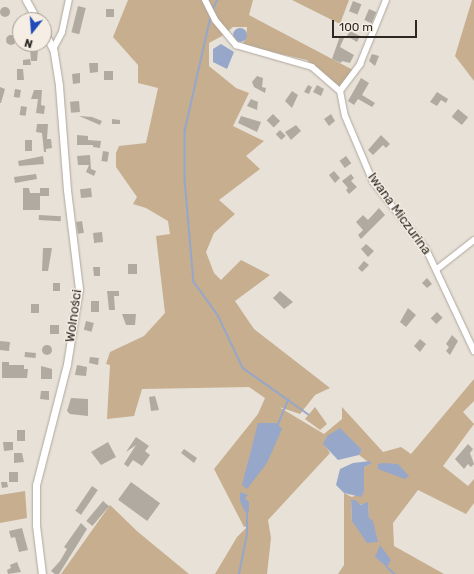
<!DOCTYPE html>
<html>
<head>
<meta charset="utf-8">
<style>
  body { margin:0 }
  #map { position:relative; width:474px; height:574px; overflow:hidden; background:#e8e1d7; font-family:Rubik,sans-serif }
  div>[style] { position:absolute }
  .green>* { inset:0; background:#c6ae8f }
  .water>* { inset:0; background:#96a7ca }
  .round { border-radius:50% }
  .stream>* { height:1.5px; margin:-0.75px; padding:0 0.75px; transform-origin:0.75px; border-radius:0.75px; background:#96a7ca }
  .building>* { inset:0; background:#b1aaa1; transform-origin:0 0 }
  .roads { filter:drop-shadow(0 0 1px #aea79e) drop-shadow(0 0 1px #aea79e) }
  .minor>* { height:6px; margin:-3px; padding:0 3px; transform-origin:3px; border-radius:3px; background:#fff }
  .tertiary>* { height:7px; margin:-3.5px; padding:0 3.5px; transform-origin:3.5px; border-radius:3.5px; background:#fff }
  span { translate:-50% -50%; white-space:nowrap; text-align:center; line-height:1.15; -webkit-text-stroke:3px #f6eee4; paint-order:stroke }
  .street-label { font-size:13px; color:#2b2824 }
  .north { position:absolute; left:12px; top:12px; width:40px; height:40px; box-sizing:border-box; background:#f6eee4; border:1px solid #a59f97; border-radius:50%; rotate:197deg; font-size:11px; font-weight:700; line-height:16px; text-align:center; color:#2b2824 }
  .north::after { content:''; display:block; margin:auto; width:14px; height:18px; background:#204ab8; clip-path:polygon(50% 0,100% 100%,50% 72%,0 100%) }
  .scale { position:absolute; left:332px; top:20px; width:85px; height:18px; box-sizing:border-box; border:2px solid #2b2824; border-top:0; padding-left:5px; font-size:12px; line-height:14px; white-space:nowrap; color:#2b2824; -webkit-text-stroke:3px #f6eee4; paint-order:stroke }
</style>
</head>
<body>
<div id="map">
  <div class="green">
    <div style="clip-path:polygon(evenodd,128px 0,253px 0,249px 15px,353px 70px,340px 88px,307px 60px,245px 46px,243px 43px,246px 38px,247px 27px,233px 27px,222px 36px,209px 43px,209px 66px,236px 88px,249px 93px,233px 126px,264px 141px,246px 156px,260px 169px,219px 200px,235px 214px,214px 233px,206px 252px,214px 273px,221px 280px,241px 260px,270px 275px,235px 301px,254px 329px,330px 388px,315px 395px,300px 414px,279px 407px,324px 434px,342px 419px,342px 407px,383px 452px,401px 447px,411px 454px,474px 379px,474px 401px,463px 412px,474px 424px,443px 466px,468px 486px,474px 479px,474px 503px,466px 514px,418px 490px,393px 523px,394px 546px,444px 574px,338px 574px,344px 565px,344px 493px,352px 497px,364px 491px,364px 467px,371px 464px,359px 455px,362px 450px,327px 436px,324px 444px,330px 453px,268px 520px,271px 538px,267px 574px,215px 574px,237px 537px,248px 526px,244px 527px,214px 469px,258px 414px,265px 398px,249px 387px,142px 389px,134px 416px,107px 419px,110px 365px,106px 364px,110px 352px,144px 336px,165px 313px,156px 236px,170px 234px,168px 221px,146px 208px,133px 204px,137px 197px,116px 167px,116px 153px,119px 146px,146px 143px,158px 88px,138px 83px,138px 65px,113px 37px,128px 0,351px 500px,359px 505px,368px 503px,369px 519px,352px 521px,351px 500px)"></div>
    <div style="clip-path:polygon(292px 0,349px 0,340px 24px)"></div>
    <div style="clip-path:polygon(472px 0,474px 0,474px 81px,455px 56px)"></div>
    <div style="clip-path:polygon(315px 407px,327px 424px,320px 430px,305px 419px)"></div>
    <div style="clip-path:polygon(25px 491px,27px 518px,0 523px,0 495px)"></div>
    <div style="clip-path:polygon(110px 505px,138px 532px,189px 574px,61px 574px)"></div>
  </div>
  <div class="water">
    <div class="round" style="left:233px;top:28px;width:14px;height:14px"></div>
    <div style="clip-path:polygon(221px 44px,234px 52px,227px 69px,213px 62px,213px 49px)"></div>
    <div style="clip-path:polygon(258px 423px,277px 423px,282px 429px,267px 463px,247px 489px,242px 485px)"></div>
    <div style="clip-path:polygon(340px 428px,362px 450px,359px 455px,338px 460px,323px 444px,327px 436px)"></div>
    <div style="clip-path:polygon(370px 461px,371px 464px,364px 467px,364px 491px,361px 497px,344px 493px,336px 485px,340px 469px,353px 463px)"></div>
    <div style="clip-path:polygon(383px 463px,398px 464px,409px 476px,405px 479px,378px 469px,378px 464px)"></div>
    <div style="clip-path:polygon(240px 492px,248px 495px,245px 498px,249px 502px,249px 511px,245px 512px,240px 501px)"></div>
    <div style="clip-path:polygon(351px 500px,356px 500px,360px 505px,368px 502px,369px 518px,373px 521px,378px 542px,367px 543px,352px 521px)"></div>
    <div style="clip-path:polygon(380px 545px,391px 560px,387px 567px,375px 557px)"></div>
  </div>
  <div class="stream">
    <div style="left:213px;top:9px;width:10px;rotate:-66deg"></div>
    <div style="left:211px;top:17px;width:117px;rotate:102.8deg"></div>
    <div style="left:185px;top:131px;width:49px;rotate:90deg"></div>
    <div style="left:185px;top:180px;width:102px;rotate:85deg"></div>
    <div style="left:194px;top:282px;width:41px;rotate:54deg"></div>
    <div style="left:218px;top:315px;width:59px;rotate:64.7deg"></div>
    <div style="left:243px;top:368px;width:80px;rotate:35.3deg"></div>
    <div style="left:278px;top:424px;width:26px;rotate:-67deg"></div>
    <div style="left:387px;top:567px;width:11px;rotate:41deg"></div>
    <div style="left:239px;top:574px;width:41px;rotate:-78.7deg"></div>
    <div style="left:247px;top:534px;width:22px;rotate:-90deg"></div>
  </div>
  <div class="building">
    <div style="left:353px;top:1px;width:9px;height:11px;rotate:21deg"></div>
    <div style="left:78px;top:6px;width:8px;height:27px;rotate:14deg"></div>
    <div class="round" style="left:0;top:7px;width:10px;height:10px"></div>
    <div style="left:106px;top:9px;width:8px;height:8px"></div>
    <div style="left:369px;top:9px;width:8px;height:12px;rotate:23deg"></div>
    <div style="clip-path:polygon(350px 31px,360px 36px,357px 42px,347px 36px)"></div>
    <div class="round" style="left:6px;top:35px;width:10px;height:10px"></div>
    <div style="clip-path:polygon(340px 36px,344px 38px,340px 47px,354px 55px,350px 63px,342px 61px,341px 63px,332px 59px)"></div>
    <div style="clip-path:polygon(30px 49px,38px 49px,37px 61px,31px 61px)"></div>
    <div style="clip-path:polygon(372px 54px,379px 56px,375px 66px,369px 61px)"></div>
    <div style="clip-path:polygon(30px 59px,31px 65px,23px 65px,23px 60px)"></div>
    <div style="clip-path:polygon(89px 63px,98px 63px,98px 72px,90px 73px)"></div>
    <div style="clip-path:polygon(17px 69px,23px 69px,24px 80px,17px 80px)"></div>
    <div style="left:104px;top:71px;width:9px;height:9px"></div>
    <div style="clip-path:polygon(80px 73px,80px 83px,73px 84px,72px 74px)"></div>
    <div style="clip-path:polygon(257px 76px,263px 78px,262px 87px,266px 88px,265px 93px,254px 87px,252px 82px)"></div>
    <div style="clip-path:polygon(361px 78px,369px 83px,362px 95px,375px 103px,372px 107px,358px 99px,354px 105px,348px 101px)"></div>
    <div style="clip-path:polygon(308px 85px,312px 87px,309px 94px,304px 92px)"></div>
    <div style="clip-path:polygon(317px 85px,324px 89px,321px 96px,313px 92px)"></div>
    <div style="clip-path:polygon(0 87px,5px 89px,1px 103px,0 103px)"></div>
    <div style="left:15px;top:89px;width:6px;height:8px;rotate:9deg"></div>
    <div style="clip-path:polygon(34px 90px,42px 90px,41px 105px,45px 106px,44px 114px,36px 113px,38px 99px,31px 99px)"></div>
    <div style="clip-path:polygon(292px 91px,298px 95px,292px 108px,285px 101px)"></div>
    <div style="clip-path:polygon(437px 92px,448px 99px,446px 103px,441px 100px,437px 106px,430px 102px)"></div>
    <div style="clip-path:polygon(251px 99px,258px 102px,257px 110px,247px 106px)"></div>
    <div style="left:79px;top:101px;width:11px;height:9px;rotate:85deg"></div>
    <div style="left:21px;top:106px;width:6px;height:9px;rotate:9deg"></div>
    <div style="left:458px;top:109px;width:13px;height:10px;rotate:39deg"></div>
    <div style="left:273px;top:114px;width:10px;height:9px;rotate:45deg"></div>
    <div style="clip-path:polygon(331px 114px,335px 121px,329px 126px,324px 119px)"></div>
    <div style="clip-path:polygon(79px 116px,92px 117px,102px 121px,100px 125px)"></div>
    <div style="clip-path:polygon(241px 116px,261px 122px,257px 132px,238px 123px)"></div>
    <div style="clip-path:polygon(112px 119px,120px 120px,120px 124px,112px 124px)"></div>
    <div style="clip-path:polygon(37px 124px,48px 124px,47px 139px,51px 139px,52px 148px,46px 149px,46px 152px,44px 152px,42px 133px,36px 132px)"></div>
    <div style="clip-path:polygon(296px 125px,301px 131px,291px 140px,285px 132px)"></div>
    <div style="left:280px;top:130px;width:8px;height:6px;rotate:45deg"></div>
    <div style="clip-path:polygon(77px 135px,88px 136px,88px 140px,101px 141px,100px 148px,93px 147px,93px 145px,77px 145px)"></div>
    <div style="clip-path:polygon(381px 135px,390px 144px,386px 148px,383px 145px,373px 155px,368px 150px)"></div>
    <div style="left:25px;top:140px;width:7px;height:11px"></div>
    <div style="left:103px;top:151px;width:6px;height:10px;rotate:9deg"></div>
    <div style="clip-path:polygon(90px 155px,91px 169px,96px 171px,94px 176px,86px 172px,89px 165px,78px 165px,77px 156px)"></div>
    <div style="clip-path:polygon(43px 156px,44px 164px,19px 166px,18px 161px)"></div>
    <div style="left:346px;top:156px;width:9px;height:8px;rotate:54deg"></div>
    <div style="clip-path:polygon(334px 171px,340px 178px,335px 183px,329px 175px)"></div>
    <div style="clip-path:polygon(36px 174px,37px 179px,15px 183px,14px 177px)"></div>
    <div style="clip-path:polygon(351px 174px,354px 178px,351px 181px,357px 187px,349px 194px,346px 190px,348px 188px,342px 181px)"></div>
    <div style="clip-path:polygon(23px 188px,29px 188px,30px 193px,40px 193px,40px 210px,23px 210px)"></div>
    <div style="left:40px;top:188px;width:9px;height:8px"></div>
    <div style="left:91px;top:188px;width:9px;height:11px;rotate:84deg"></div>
    <div style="clip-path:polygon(379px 208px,385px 215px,361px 239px,358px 235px,363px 230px,356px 222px,363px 215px,368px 220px)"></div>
    <div style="left:39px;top:215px;width:22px;height:5px;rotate:3deg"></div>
    <div style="left:82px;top:221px;width:12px;height:6px;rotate:81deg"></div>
    <div style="left:102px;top:232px;width:10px;height:9px;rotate:84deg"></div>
    <div style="clip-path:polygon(366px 244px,374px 251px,368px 257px,361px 249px)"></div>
    <div style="clip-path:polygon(43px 248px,52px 248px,48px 271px,42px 271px)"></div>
    <div style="clip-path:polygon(364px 261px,369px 265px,362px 272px,358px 268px)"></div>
    <div style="left:128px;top:264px;width:9px;height:10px"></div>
    <div style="clip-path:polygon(93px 267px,100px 267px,100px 276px,94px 276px)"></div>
    <div style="clip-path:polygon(427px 278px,432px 284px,427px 288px,422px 283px)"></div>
    <div style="left:53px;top:283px;width:7px;height:8px"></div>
    <div style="clip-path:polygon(107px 291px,119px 291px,119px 296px,114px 296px,115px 310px,109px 310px)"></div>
    <div style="clip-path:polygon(280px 291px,293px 302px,284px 309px,273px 298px)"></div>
    <div style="left:91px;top:301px;width:8px;height:11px"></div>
    <div style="left:31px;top:304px;width:8px;height:9px"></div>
    <div style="clip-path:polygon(408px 308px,416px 315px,406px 327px,400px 322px)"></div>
    <div style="left:437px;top:312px;width:8px;height:9px;rotate:45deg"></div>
    <div style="clip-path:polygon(122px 314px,136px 314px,135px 325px,126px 325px)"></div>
    <div style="left:86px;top:321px;width:8px;height:9px;rotate:14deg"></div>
    <div style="left:50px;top:325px;width:9px;height:9px"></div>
    <div style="clip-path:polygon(452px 335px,458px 341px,450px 355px,446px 351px,449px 347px,446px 344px)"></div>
    <div style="clip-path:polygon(420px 339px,426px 344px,420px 352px,414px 346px)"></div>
    <div style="left:0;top:341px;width:10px;height:9px;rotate:6deg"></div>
    <div class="round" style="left:42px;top:345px;width:10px;height:10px"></div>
    <div style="left:25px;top:352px;width:11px;height:5px;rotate:5deg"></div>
    <div style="clip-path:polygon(90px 357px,99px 358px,98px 365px,89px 363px)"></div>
    <div style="clip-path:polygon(2px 362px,9px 362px,9px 365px,24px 365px,24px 369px,28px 369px,27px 378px,2px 378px)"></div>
    <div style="clip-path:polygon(77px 365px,87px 367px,86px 376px,75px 375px)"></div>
    <div style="clip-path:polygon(41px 366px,52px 369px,52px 379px,41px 379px)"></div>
    <div style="clip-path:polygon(41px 391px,49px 391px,49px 400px,40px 399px)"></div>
    <div style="clip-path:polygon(155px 396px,159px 410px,151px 411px,149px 397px)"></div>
    <div style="clip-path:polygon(71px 398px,88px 399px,88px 416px,70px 414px,67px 411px)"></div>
    <div style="left:17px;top:430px;width:8px;height:11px"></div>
    <div style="clip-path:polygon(136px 437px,149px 446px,145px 451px,150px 455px,142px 466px,133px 460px,128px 467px,124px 464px,136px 445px,126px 452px)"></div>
    <div style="clip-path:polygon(3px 442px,13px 442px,13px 450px,4px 451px)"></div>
    <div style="clip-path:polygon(108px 442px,116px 457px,101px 465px,91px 452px)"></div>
    <div style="clip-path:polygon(468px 444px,473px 449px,470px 453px,474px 464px,471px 467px,468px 464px,464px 469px,455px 459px)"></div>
    <div style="clip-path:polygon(184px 449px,197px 458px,194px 463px,181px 453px)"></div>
    <div style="clip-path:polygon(14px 453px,22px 453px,24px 462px,14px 463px)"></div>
    <div style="left:9px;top:472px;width:9px;height:10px"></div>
    <div style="clip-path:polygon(1px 482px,7px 482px,8px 487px,2px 488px)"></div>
    <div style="left:131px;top:482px;width:36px;height:22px;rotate:36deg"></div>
    <div style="left:92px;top:486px;width:7px;height:30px;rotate:34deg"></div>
    <div style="left:103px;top:501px;width:8px;height:26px;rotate:40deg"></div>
    <div style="clip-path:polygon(81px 523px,87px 529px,59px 574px,55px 574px,51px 571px,60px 561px,67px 549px,64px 547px)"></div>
    <div style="clip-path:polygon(22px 528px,28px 550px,19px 552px,15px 537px,11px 538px,9px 531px)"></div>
    <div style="clip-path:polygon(17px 562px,21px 572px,8px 574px,7px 570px,11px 568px,10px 565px)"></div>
  </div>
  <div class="roads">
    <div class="minor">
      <div style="left:205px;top:0;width:22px;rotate:63deg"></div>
      <div style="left:215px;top:20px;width:33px;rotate:50deg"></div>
      <div style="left:236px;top:45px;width:79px;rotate:16.1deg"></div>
      <div style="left:312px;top:67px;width:37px;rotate:41deg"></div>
      <div style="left:53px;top:49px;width:19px;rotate:-62deg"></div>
      <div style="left:62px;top:32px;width:33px;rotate:-78deg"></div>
      <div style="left:340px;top:91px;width:25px;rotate:79deg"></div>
      <div style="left:345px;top:116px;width:72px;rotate:67deg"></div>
      <div style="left:373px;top:182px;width:85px;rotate:51.7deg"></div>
      <div style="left:426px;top:249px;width:113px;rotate:64.8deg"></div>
      <div style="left:340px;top:91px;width:34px;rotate:-53deg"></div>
      <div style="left:360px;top:64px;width:69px;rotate:-67.9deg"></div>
      <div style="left:437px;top:269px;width:47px;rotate:-38.1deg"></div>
    </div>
    <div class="tertiary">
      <div style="left:26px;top:0;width:23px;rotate:61deg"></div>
      <div style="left:42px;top:574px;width:49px;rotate:-97deg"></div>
      <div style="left:36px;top:525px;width:40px;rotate:-90deg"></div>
      <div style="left:36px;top:485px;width:125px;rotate:-75.6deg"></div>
      <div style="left:67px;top:364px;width:76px;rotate:-80.9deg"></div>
      <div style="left:79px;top:289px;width:100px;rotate:-96.9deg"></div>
      <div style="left:67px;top:190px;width:105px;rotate:-94.4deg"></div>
      <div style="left:59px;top:85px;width:36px;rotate:-99deg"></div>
      <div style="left:53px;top:49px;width:19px;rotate:-118deg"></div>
    </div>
  </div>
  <div class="street-label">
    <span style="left:399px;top:214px;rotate:54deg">Iwana Miczurina</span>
    <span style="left:74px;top:316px;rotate:-82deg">Wolności</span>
  </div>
  <div class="north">N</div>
  <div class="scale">100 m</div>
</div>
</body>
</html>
